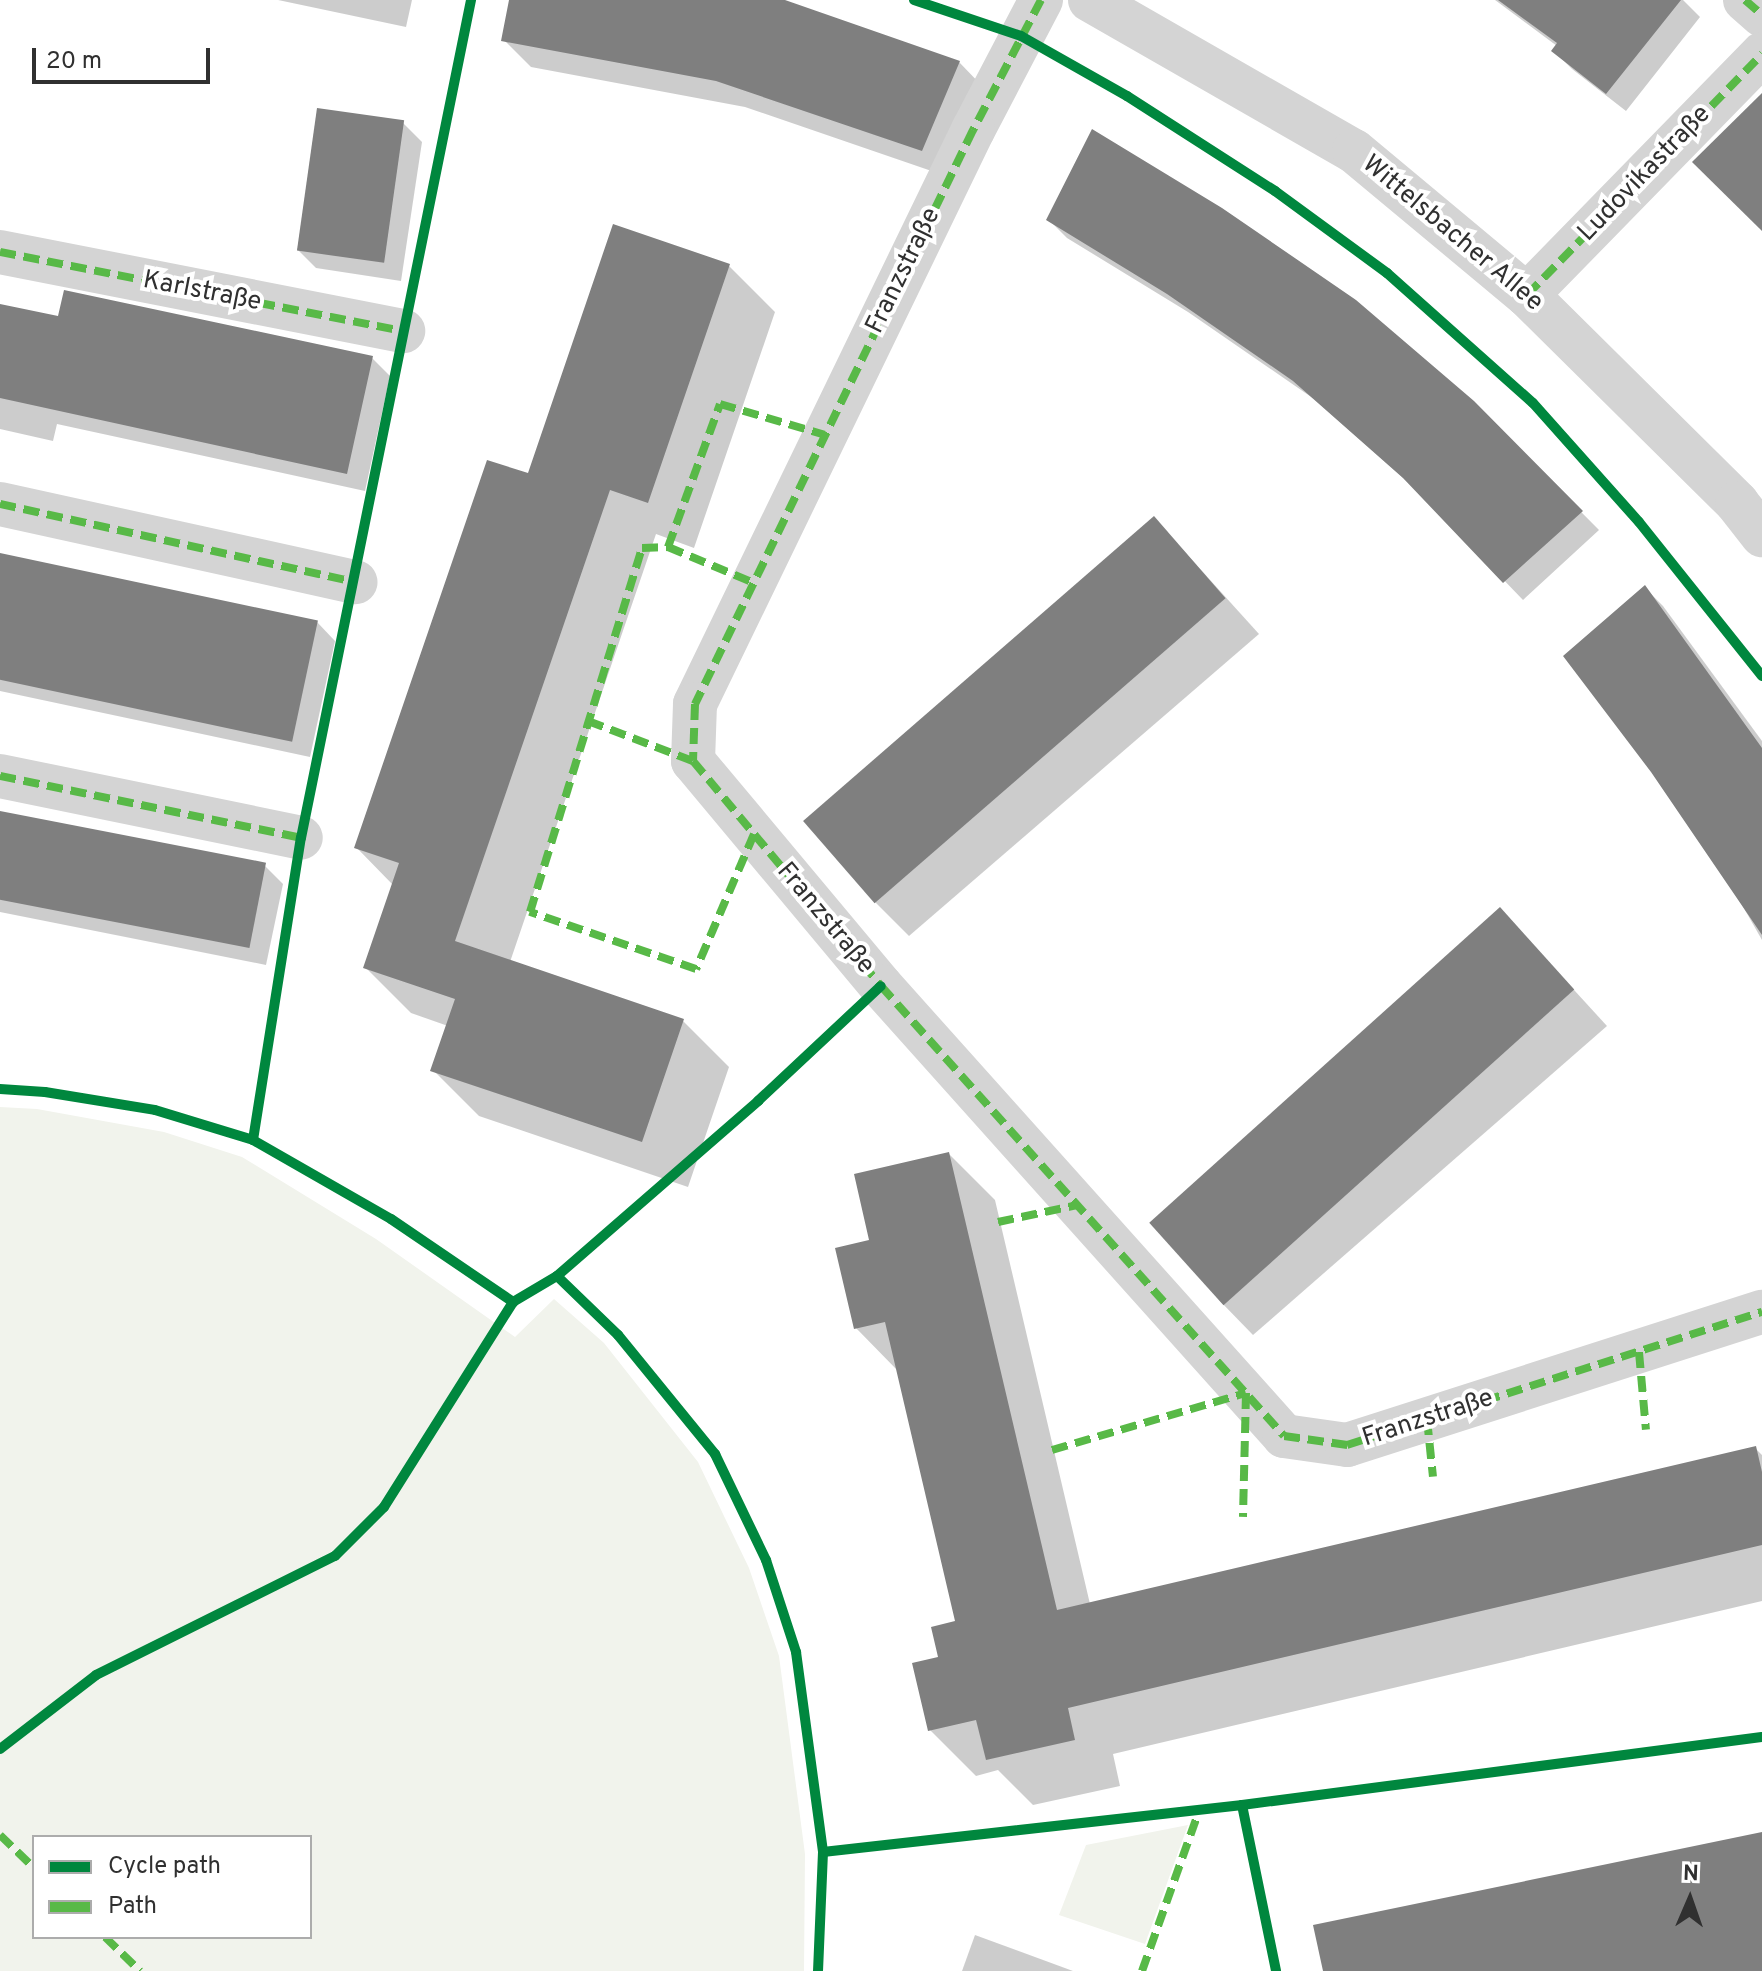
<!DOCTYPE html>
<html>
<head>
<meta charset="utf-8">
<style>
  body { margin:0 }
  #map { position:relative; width:1762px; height:1971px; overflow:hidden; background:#fff; font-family:Overpass,sans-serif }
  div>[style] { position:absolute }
  .green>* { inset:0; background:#f1f3ec }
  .shadow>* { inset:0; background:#0003 }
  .building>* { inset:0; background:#7f7f7f; transform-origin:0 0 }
  .street>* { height:44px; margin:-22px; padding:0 22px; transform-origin:22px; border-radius:22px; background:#d4d4d4 }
  .quiet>* { height:8px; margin-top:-4px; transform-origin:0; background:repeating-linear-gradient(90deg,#58b947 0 16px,transparent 0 24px) }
  .cycleway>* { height:10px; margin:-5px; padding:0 5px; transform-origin:5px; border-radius:5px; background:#00873e }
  span { translate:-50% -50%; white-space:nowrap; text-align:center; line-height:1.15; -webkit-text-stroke:8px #fff; paint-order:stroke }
  .street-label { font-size:26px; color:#303030 }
  .legend { position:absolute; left:32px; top:1835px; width:280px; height:104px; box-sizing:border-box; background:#fff; border:2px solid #acacac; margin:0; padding:10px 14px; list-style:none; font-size:24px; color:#303030 }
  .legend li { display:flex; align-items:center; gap:16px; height:40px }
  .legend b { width:40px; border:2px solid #acacac }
  .north { position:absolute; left:1650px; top:1859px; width:80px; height:80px; -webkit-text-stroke:6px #fff; paint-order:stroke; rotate:2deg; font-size:22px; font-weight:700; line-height:32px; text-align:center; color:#303030 }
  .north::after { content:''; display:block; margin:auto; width:28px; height:36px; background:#303030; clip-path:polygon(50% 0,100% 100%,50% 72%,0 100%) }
  .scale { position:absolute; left:32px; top:48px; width:178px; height:36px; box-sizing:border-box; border:4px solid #303030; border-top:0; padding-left:10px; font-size:24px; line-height:28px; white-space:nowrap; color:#303030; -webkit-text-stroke:6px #fff; paint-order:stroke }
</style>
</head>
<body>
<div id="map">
  <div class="green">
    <div style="clip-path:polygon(evenodd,0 1107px,37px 1109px,164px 1132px,242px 1157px,376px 1239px,515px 1337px,554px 1299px,604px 1343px,698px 1462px,749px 1568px,779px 1656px,805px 1854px,804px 1971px,0 1971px,0 1107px,310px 1837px,310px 1937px,34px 1937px,34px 1837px,310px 1837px)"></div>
    <div style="clip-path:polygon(1188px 1825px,1145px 1944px,1059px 1915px,1086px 1845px)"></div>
  </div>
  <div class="shadow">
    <div style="clip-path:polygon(278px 0,412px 0,406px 27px)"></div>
    <div style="clip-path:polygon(511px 0,779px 0,959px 62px,986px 90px,949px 177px,745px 107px,531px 67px,504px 40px)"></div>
    <div style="clip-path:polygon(1495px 0,1683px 0,1700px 17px,1626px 111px,1572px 69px,1554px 51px,1557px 46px)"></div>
    <div style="clip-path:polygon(403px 123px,422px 142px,401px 281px,316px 268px,297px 249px)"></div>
    <div style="clip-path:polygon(1048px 219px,1473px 403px,1599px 530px,1523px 600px,1418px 491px,1314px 399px,1188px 312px,1067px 238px)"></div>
    <div style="clip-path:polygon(729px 266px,775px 312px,694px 548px,656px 534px,510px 962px,683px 1021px,729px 1067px,688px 1187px,479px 1116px,433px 1070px,448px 1026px,411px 1013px,365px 967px,393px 885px,356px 847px,529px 476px)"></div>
    <div style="clip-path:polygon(0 306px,60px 319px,372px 358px,390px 376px,365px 491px,57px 424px,53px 441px,0 429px)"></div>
    <div style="clip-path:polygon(1154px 518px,1259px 634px,909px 936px,874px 901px)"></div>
    <div style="clip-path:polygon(0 565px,317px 622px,335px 641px,310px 757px,0 691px)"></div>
    <div style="clip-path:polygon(1645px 588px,1663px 606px,1762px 741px,1762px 940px,1733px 889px)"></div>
    <div style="clip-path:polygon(0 813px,265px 866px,283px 884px,266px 965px,0 912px)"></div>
    <div style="clip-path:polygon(1500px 909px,1607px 1026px,1253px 1335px,1219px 1300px)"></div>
    <div style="clip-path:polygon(949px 1154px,995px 1200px,1090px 1604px,1755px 1448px,1762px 1455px,1762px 1601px,1113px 1754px,1120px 1786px,1033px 1805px,998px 1770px,976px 1776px,930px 1730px,941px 1659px,958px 1623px,898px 1371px,856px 1328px,872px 1242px)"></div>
    <div style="clip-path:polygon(975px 1935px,1073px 1971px,962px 1971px)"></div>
  </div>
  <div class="building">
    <div style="clip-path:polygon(509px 0,785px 0,960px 61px,922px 151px,716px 81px,501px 41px)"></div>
    <div style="clip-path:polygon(1498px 0,1681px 0,1606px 94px,1551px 51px,1557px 43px)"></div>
    <div style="clip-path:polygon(1762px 93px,1762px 231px,1692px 162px)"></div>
    <div style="left:317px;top:108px;width:88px;height:144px;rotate:8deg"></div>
    <div style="clip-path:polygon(1092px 129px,1222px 208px,1356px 300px,1474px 401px,1583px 511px,1503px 583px,1403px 478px,1293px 381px,1167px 294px,1046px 220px)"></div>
    <div style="clip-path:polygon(613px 224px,730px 264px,648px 503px,610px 490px,455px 941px,684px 1019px,642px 1142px,430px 1071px,455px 999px,363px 968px,399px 863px,354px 848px,487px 460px,528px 473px)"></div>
    <div style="clip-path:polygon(64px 290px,373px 356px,347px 474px,0 398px,0 304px,58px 316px)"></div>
    <div style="left:1154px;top:516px;width:109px;height:465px;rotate:49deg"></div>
    <div style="left:0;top:553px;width:325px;height:124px;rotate:12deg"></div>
    <div style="clip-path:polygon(1645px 585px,1762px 748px,1762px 935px,1651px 772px,1563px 656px)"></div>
    <div style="left:0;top:811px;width:271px;height:87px;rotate:11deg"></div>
    <div style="left:1500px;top:907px;width:111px;height:472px;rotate:48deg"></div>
    <div style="clip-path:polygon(949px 1152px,1057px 1610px,1756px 1446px,1762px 1472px,1762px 1545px,1068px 1708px,1075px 1740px,986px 1760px,976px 1720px,928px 1731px,912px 1663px,938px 1657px,931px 1627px,955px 1621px,885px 1322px,854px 1329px,835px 1248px,869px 1240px,854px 1174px)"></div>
    <div style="clip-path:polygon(1762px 1832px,1762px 1971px,1323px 1971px,1313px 1925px)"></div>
  </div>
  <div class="street">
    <div style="left:1041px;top:0;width:147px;rotate:117.6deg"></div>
    <div style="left:973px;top:130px;width:638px;rotate:115.84deg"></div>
    <div style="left:695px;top:704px;width:57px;rotate:92deg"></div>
    <div style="left:693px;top:761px;width:293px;rotate:50.1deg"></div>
    <div style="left:881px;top:986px;width:604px;rotate:48.15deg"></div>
    <div style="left:1284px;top:1436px;width:64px;rotate:8.1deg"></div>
    <div style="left:1347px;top:1445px;width:436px;rotate:-17.8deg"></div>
    <div style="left:1090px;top:0;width:304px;rotate:29.8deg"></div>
    <div style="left:1354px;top:151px;width:225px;rotate:39.8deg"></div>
    <div style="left:1527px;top:295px;width:296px;rotate:44.7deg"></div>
    <div style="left:1737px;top:503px;width:41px;rotate:52deg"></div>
    <div style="left:1745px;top:0;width:23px;rotate:41deg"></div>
    <div style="left:0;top:252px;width:411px;rotate:11.1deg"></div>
    <div style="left:1527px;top:295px;width:337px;rotate:-45.7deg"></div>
    <div style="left:0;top:504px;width:364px;rotate:12.4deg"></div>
    <div style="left:0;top:776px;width:307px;rotate:11.6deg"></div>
  </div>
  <div class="quiet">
    <div style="left:1041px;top:0;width:147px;rotate:117.6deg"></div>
    <div style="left:973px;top:130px;width:638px;rotate:115.84deg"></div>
    <div style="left:695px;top:704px;width:57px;rotate:92deg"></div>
    <div style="left:693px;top:761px;width:293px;rotate:50.1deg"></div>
    <div style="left:881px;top:986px;width:604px;rotate:48.15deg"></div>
    <div style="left:1284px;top:1436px;width:64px;rotate:8.1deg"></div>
    <div style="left:1347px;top:1445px;width:436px;rotate:-17.8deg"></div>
    <div style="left:1745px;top:0;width:23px;rotate:41deg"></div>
    <div style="left:0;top:252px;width:411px;rotate:11.1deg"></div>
    <div style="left:1527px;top:295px;width:337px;rotate:-45.7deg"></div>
    <div style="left:0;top:504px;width:364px;rotate:12.4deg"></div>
    <div style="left:668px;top:547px;width:93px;rotate:22.7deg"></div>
    <div style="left:588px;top:721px;width:112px;rotate:20.9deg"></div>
    <div style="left:0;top:776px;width:307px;rotate:11.6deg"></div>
    <div style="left:754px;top:834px;width:147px;rotate:113.2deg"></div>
    <div style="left:696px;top:969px;width:176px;rotate:-161deg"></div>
    <div style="left:530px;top:912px;width:381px;rotate:-72.9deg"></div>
    <div style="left:642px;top:548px;width:26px;rotate:-2deg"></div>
    <div style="left:668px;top:547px;width:152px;rotate:-70deg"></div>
    <div style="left:720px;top:404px;width:109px;rotate:16.4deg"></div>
    <div style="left:998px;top:1222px;width:82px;rotate:-12deg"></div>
    <div style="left:1639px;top:1352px;width:78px;rotate:84.9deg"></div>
    <div style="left:1427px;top:1419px;width:58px;rotate:84.1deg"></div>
    <div style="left:1052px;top:1450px;width:202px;rotate:-16.4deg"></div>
    <div style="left:1246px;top:1393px;width:124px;rotate:91.4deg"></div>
    <div style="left:0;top:1835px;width:47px;rotate:44.1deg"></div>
    <div style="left:105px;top:1937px;width:49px;rotate:44.2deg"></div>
    <div style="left:1142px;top:1971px;width:173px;rotate:-70.4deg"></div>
  </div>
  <div class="cycleway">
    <div style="left:914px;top:0;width:113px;rotate:18.6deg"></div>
    <div style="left:1021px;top:36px;width:122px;rotate:29.5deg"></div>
    <div style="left:1127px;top:96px;width:176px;rotate:32.7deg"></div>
    <div style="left:1275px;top:191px;width:139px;rotate:36.2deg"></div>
    <div style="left:1387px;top:273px;width:195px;rotate:41.7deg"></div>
    <div style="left:1533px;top:403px;width:159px;rotate:48.3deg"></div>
    <div style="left:1639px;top:522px;width:197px;rotate:51.4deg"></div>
    <div style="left:0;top:1089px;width:45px;rotate:3.8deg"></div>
    <div style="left:45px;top:1092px;width:111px;rotate:9.3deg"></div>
    <div style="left:155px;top:1110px;width:102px;rotate:17deg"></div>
    <div style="left:253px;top:1140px;width:159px;rotate:29.8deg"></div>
    <div style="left:391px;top:1219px;width:148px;rotate:34.2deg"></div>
    <div style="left:513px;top:1302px;width:51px;rotate:-30.6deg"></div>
    <div style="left:557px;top:1276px;width:85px;rotate:44deg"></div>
    <div style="left:618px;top:1335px;width:154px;rotate:50.8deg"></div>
    <div style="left:715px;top:1454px;width:118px;rotate:64.3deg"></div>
    <div style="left:766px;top:1560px;width:97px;rotate:71.9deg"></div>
    <div style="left:796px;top:1652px;width:202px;rotate:82.3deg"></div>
    <div style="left:823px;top:1852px;width:119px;rotate:92.4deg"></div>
    <div style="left:253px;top:1140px;width:306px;rotate:-81deg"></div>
    <div style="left:301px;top:838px;width:855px;rotate:-78.53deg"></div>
    <div style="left:557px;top:1276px;width:267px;rotate:-41deg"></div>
    <div style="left:758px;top:1101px;width:168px;rotate:-43.1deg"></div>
    <div style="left:0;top:1749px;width:121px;rotate:-37.6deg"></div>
    <div style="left:96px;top:1675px;width:267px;rotate:-26.5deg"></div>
    <div style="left:335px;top:1556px;width:69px;rotate:-45deg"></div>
    <div style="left:384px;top:1507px;width:242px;rotate:-57.8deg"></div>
    <div style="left:1242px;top:1805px;width:169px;rotate:78.4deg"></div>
    <div style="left:823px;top:1852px;width:422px;rotate:-6.4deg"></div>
    <div style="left:1242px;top:1805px;width:524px;rotate:-7.45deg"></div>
  </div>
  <div class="street-label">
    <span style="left:1645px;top:174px;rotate:-46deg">Ludovikastraße</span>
    <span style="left:1452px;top:234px;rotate:40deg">Wittelsbacher Allee</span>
    <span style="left:904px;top:271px;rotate:-64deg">Franzstraße</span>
    <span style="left:202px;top:292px;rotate:11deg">Karlstraße</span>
    <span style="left:825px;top:919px;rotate:50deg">Franzstraße</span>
    <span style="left:1428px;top:1419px;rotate:-18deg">Franzstraße</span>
  </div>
  <ul class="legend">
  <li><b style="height:10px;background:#00873e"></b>Cycle path</li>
  <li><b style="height:10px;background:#58b947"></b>Path</li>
  </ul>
  <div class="north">N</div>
  <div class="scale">20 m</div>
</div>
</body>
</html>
